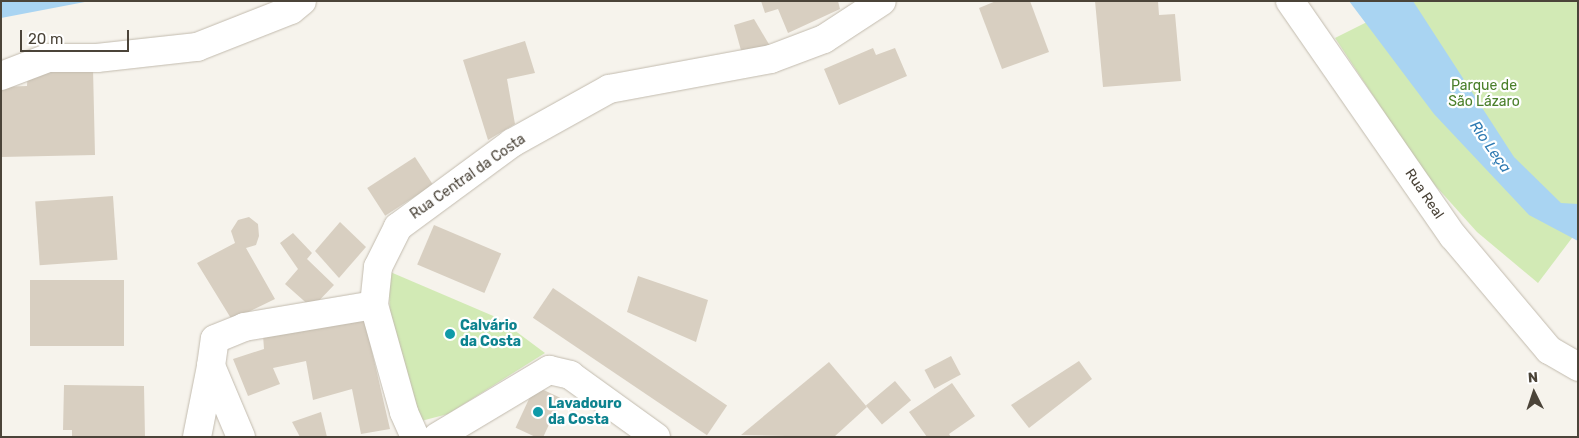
<!DOCTYPE html>
<html>
<head>
<meta charset="utf-8">
<style>
  body { margin:0 }
  #map { position:relative; width:1579px; height:438px; overflow:hidden; background:#f6f3ec; font-family:Rubik,sans-serif }
  div>[style] { position:absolute }
  .green>* { inset:0; background:#d2eab5 }
  .water>* { inset:0; background:#a9d4f2 }
  .building>* { inset:0; background:#d8cfc1; transform-origin:0 0 }
  .roads { filter:drop-shadow(0 0 1px #c2bbae) drop-shadow(0 0 1px #c2bbae) }
  .minor>* { height:28px; margin:-14px; padding:0 14px; transform-origin:14px; border-radius:14px; background:#fff }
  .dots>* { width:14px; height:14px; translate:-50% -50%; box-sizing:border-box; border:2px solid #fff; border-radius:50% }
  span { translate:-50% -50%; white-space:nowrap; text-align:center; line-height:1.15; -webkit-text-stroke:4.5px #fff; paint-order:stroke }
  .park-label { font-size:14px; color:#4a7f2a }
  .street-label { font-size:14px; color:#4b4439 }
  .culture-label { font-size:14px; color:#0d838f; font-weight:700 }
  .left { translate:0 -50%; text-align:left }
  .water-label { font-size:15px; color:#2e7ab2; font-style:italic }
  .frame { position:absolute; inset:0; border:2px solid #4b4439; pointer-events:none }
  .north { position:absolute; left:1509px; top:368px; width:50px; height:50px; -webkit-text-stroke:4px #fff; paint-order:stroke; rotate:356deg; font-size:14px; font-weight:700; line-height:20px; text-align:center; color:#4b4439 }
  .north::after { content:''; display:block; margin:auto; width:18px; height:22px; background:#4b4439; clip-path:polygon(50% 0,100% 100%,50% 72%,0 100%) }
  .scale { position:absolute; left:20px; top:30px; width:109px; height:22px; box-sizing:border-box; border:2px solid #4b4439; border-top:0; padding-left:6px; font-size:15px; line-height:18px; white-space:nowrap; color:#4b4439; -webkit-text-stroke:4px #fff; paint-order:stroke }
</style>
</head>
<body>
<div id="map">
  <div class="green">
    <div style="clip-path:polygon(1409px 1px,1578px 1px,1578px 230px,1538px 283px,1477px 232px,1425px 174px,1335px 38px)"></div>
    <div style="clip-path:polygon(388px 271px,498px 318px,545px 353px,448px 414px,421px 421px,390px 311px)"></div>
  </div>
  <div class="water">
    <div style="clip-path:polygon(1px 1px,90px 1px,1px 18px)"></div>
    <div style="clip-path:polygon(1349px 1px,1413px 1px,1514px 157px,1561px 203px,1578px 204px,1578px 241px,1529px 215px,1434px 114px)"></div>
  </div>
  <div class="building">
    <div style="clip-path:polygon(761px 1px,838px 1px,840px 9px,788px 33px,778px 9px,765px 13px)"></div>
    <div style="clip-path:polygon(996px 1px,1030px 1px,1049px 52px,1002px 69px,979px 8px)"></div>
    <div style="clip-path:polygon(1095px 1px,1158px 1px,1159px 15px,1175px 14px,1181px 81px,1103px 87px)"></div>
    <div style="clip-path:polygon(754px 19px,770px 46px,742px 54px,734px 25px)"></div>
    <div style="clip-path:polygon(525px 41px,535px 73px,507px 79px,515px 124px,488px 140px,463px 60px)"></div>
    <div style="clip-path:polygon(873px 48px,876px 55px,895px 48px,907px 76px,839px 105px,824px 69px)"></div>
    <div style="clip-path:polygon(93px 68px,95px 155px,1px 157px,1px 87px,27px 86px,28px 71px)"></div>
    <div style="left:415px;top:157px;width:33px;height:57px;rotate:57deg"></div>
    <div style="left:113px;top:196px;width:64px;height:78px;rotate:86deg"></div>
    <div style="clip-path:polygon(249px 217px,258px 224px,259px 236px,256px 245px,246px 248px,275px 299px,232px 320px,197px 263px,235px 243px,231px 231px,238px 220px)"></div>
    <div style="clip-path:polygon(340px 222px,366px 247px,339px 278px,315px 251px)"></div>
    <div style="left:434px;top:225px;width:73px;height:43px;rotate:23deg"></div>
    <div style="clip-path:polygon(293px 233px,312px 253px,307px 259px,334px 285px,312px 308px,285px 284px,298px 269px,280px 243px)"></div>
    <div style="clip-path:polygon(638px 276px,708px 300px,696px 342px,627px 312px)"></div>
    <div style="left:30px;top:280px;width:94px;height:66px"></div>
    <div style="left:553px;top:288px;width:210px;height:36px;rotate:34deg"></div>
    <div style="clip-path:polygon(364px 317px,390px 429px,361px 434px,352px 389px,313px 400px,306px 361px,273px 368px,280px 384px,248px 396px,233px 359px,264px 349px,263px 335px)"></div>
    <div style="left:951px;top:356px;width:21px;height:30px;rotate:62deg"></div>
    <div style="clip-path:polygon(1079px 361px,1092px 379px,1029px 428px,1011px 405px)"></div>
    <div style="clip-path:polygon(829px 362px,867px 407px,834px 437px,741px 435px)"></div>
    <div style="left:895px;top:381px;width:25px;height:38px;rotate:50deg"></div>
    <div style="clip-path:polygon(952px 383px,975px 416px,949px 434px,951px 437px,927px 437px,909px 412px)"></div>
    <div style="clip-path:polygon(64px 385px,144px 386px,145px 437px,72px 437px,72px 430px,63px 430px)"></div>
    <div style="left:535px;top:386px;width:29px;height:46px;rotate:25deg"></div>
    <div style="clip-path:polygon(321px 412px,327px 437px,300px 437px,292px 422px)"></div>
  </div>
  <div class="roads">
    <div class="minor">
      <div style="left:1290px;top:1px;width:286px;rotate:55.3deg"></div>
      <div style="left:1453px;top:236px;width:149px;rotate:49.9deg"></div>
      <div style="left:1549px;top:350px;width:34px;rotate:30deg"></div>
      <div style="left:1px;top:76px;width:50px;rotate:-21deg"></div>
      <div style="left:48px;top:58px;width:49px"></div>
      <div style="left:97px;top:58px;width:101px;rotate:-6.3deg"></div>
      <div style="left:197px;top:47px;width:101px;rotate:-21.5deg"></div>
      <div style="left:291px;top:10px;width:14px;rotate:-39deg"></div>
      <div style="left:211px;top:366px;width:27px;rotate:-82deg"></div>
      <div style="left:215px;top:339px;width:31px;rotate:-22deg"></div>
      <div style="left:244px;top:327px;width:132px;rotate:-9.6deg"></div>
      <div style="left:197px;top:437px;width:72px;rotate:-78.8deg"></div>
      <div style="left:211px;top:366px;width:77px;rotate:67.1deg"></div>
      <div style="left:415px;top:437px;width:27px;rotate:-114deg"></div>
      <div style="left:404px;top:412px;width:111px;rotate:-105.7deg"></div>
      <div style="left:374px;top:305px;width:38px;rotate:-84deg"></div>
      <div style="left:378px;top:267px;width:45px;rotate:-63.4deg"></div>
      <div style="left:398px;top:227px;width:142px;rotate:-36.4deg"></div>
      <div style="left:512px;top:143px;width:111px;rotate:-29.1deg"></div>
      <div style="left:609px;top:89px;width:165px;rotate:-10.5deg"></div>
      <div style="left:771px;top:59px;width:57px;rotate:-20.7deg"></div>
      <div style="left:824px;top:39px;width:69px;rotate:-33.2deg"></div>
      <div style="left:437px;top:437px;width:131px;rotate:-30.9deg"></div>
      <div style="left:549px;top:370px;width:22px;rotate:13deg"></div>
      <div style="left:570px;top:375px;width:106px;rotate:35.8deg"></div>
    </div>
  </div>
  <div class="dots">
    <div style="left:450px;top:334px;background:#0f9aa8"></div>
    <div style="left:538px;top:412px;background:#0f9aa8"></div>
  </div>
  <div class="park-label">
    <span style="left:1484px;top:94px">Parque de<br>São Lázaro</span>
  </div>
  <div class="street-label">
    <span style="left:468px;top:177px;rotate:-35deg">Rua Central da Costa</span>
    <span style="left:1424px;top:194px;rotate:56deg">Rua Real</span>
  </div>
  <div class="culture-label">
    <span class="left" style="left:460px;top:334px">Calvário<br>da Costa</span>
    <span class="left" style="left:548px;top:412px">Lavadouro<br>da Costa</span>
  </div>
  <div class="water-label">
    <span style="left:1490px;top:147px;rotate:55deg">Rio Leça</span>
  </div>
  <div class="frame"></div>
  <div class="north">N</div>
  <div class="scale">20 m</div>
</div>
</body>
</html>
